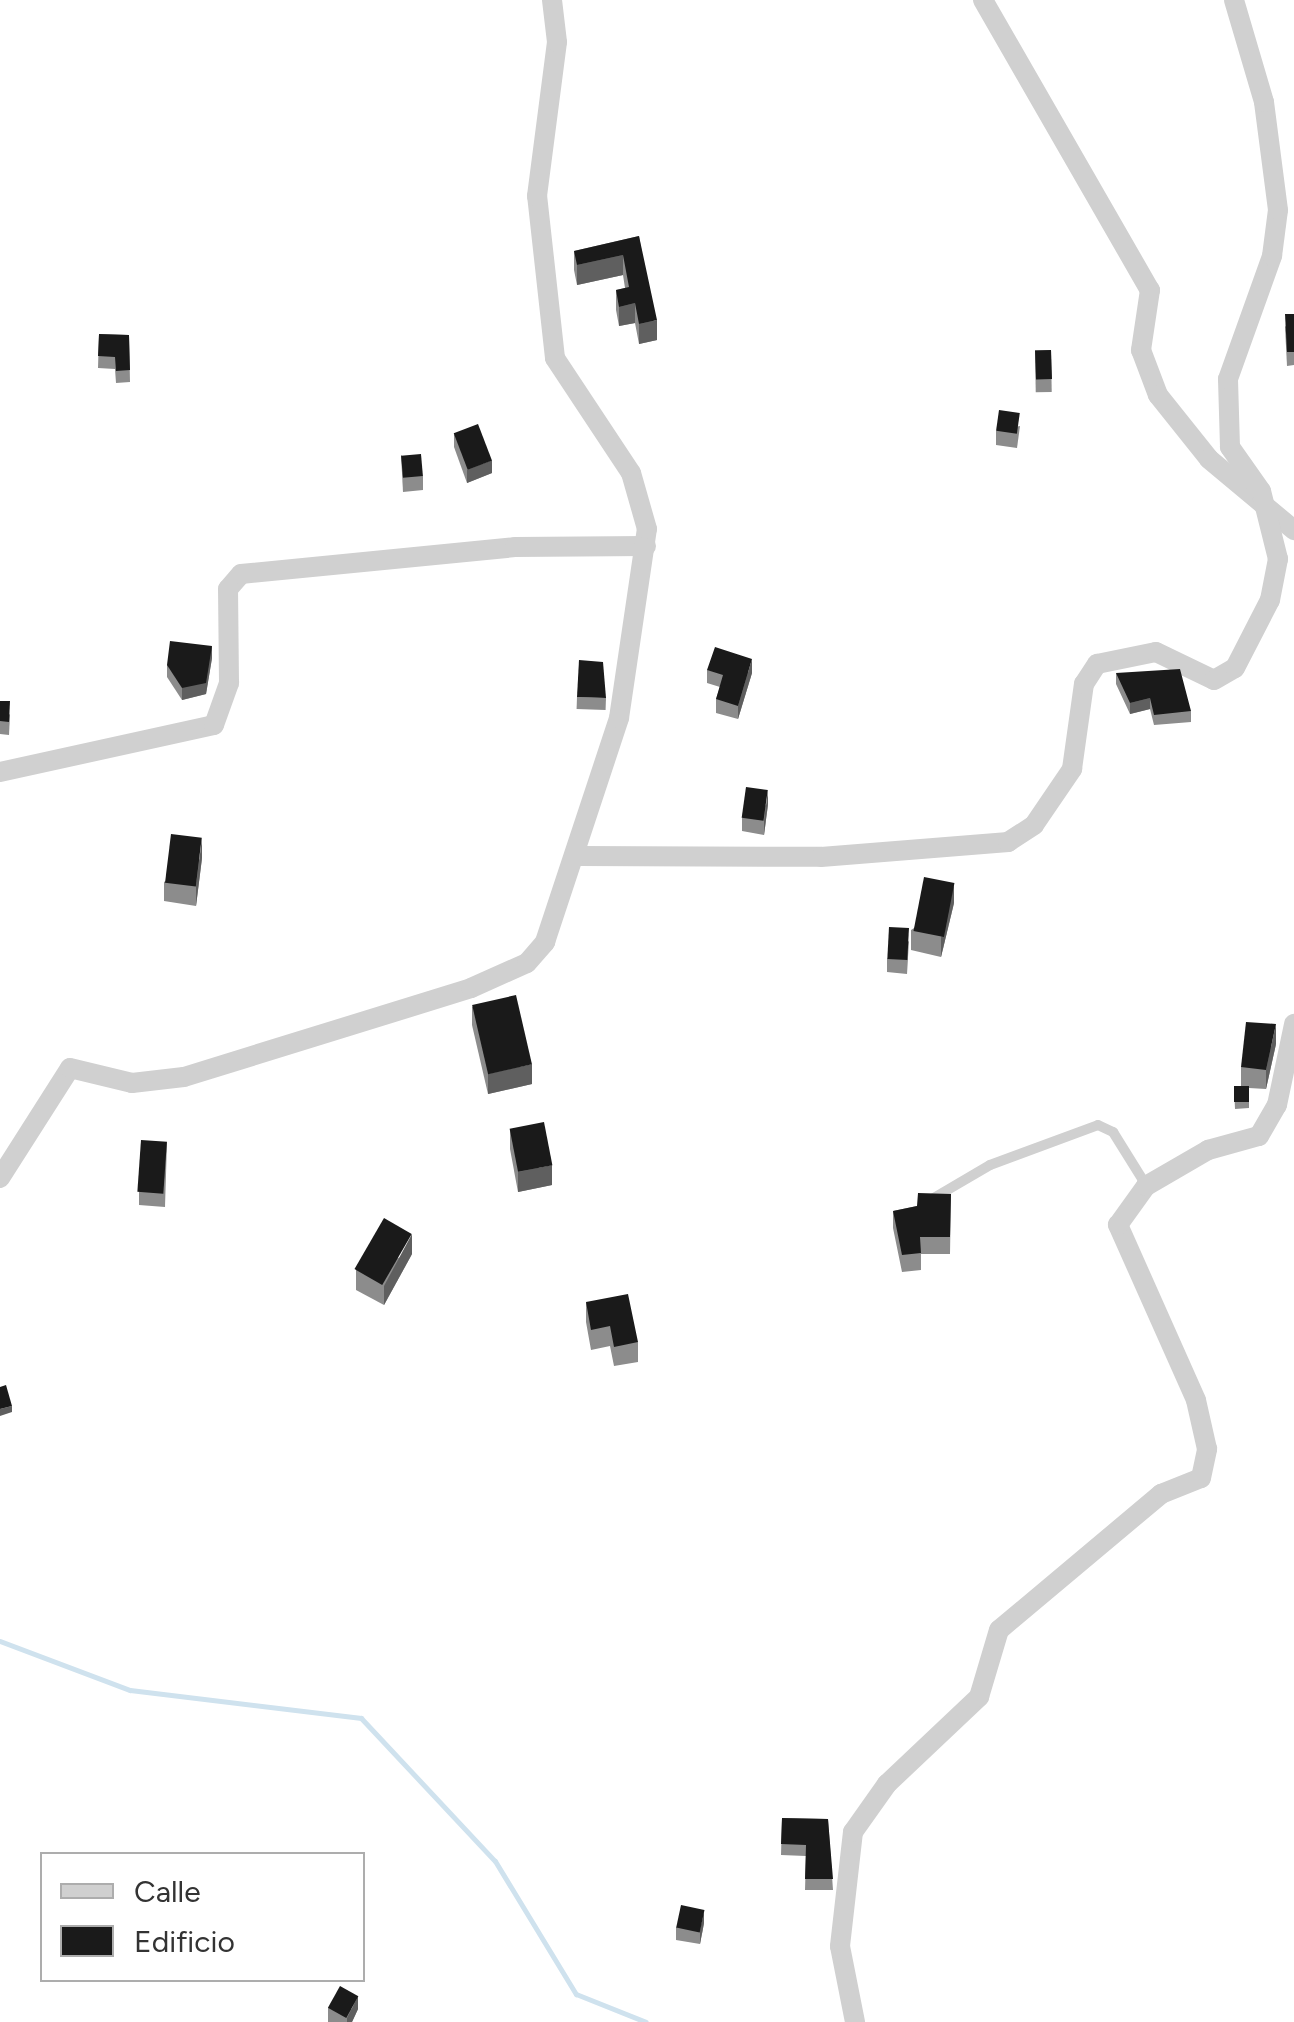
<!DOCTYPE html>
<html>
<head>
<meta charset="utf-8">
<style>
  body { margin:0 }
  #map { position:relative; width:1294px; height:2022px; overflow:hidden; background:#fff; font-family:Figtree,sans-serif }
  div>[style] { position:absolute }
  .stream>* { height:5px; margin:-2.5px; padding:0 2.5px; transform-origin:2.5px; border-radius:2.5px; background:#cfe2ee }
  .service>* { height:10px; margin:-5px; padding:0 5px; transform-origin:5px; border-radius:5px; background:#d0d0d0 }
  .minor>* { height:20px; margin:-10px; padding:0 10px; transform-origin:10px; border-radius:10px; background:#d0d0d0 }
  .wall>* { inset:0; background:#8c8c8c; transform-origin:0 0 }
  .shaded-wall>* { inset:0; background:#5f5f5f }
  .building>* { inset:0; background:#1a1a1a; transform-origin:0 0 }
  span { translate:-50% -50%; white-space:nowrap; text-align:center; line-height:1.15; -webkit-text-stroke:10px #fff; paint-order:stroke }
  .legend { position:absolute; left:40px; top:1852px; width:325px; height:130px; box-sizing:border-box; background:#fff; border:2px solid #adadad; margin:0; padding:12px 18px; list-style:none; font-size:30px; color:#333 }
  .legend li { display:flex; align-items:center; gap:20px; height:50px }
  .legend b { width:50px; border:2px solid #adadad }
</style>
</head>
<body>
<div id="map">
  <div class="stream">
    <div style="left:0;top:1641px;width:139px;rotate:20.7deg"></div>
    <div style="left:130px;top:1690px;width:233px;rotate:6.9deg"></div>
    <div style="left:361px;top:1718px;width:196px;rotate:46.9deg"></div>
    <div style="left:495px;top:1861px;width:156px;rotate:58.7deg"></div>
    <div style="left:576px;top:1994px;width:75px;rotate:21.8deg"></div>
  </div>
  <div class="service">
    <div style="left:932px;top:1199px;width:67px;rotate:-30.4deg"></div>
    <div style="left:990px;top:1165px;width:115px;rotate:-20.3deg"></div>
    <div style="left:1098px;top:1125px;width:17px;rotate:25deg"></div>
    <div style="left:1113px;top:1132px;width:62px;rotate:58.1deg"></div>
  </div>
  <div class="minor">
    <div style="left:983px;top:0;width:335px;rotate:60.1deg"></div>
    <div style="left:1150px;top:290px;width:61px;rotate:98.5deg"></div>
    <div style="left:1141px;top:350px;width:48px;rotate:69.3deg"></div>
    <div style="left:1158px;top:395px;width:82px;rotate:51.4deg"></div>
    <div style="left:1209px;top:459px;width:111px;rotate:39.9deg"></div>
    <div style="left:0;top:772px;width:219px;rotate:-12.4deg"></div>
    <div style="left:214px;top:725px;width:45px;rotate:-70.3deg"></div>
    <div style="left:229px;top:683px;width:94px;rotate:-90.6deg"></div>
    <div style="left:228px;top:589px;width:20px;rotate:-49deg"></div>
    <div style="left:241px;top:574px;width:275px;rotate:-5.6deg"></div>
    <div style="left:515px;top:547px;width:131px;rotate:-0.4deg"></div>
    <div style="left:578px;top:856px;width:243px;rotate:0.2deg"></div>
    <div style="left:821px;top:857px;width:188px;rotate:-4.6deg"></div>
    <div style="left:1008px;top:842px;width:31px;rotate:-33deg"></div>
    <div style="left:1034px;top:825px;width:68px;rotate:-55.8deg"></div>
    <div style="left:1072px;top:769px;width:86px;rotate:-82deg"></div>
    <div style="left:1084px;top:684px;width:24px;rotate:-57deg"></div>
    <div style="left:1097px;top:664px;width:60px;rotate:-11.5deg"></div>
    <div style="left:1156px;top:652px;width:64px;rotate:25.8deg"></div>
    <div style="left:1214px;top:680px;width:24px;rotate:-30deg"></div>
    <div style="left:1235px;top:668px;width:76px;rotate:-62.8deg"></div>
    <div style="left:1270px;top:600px;width:42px;rotate:-79deg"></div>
    <div style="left:1278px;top:559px;width:70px;rotate:-104deg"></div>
    <div style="left:1261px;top:491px;width:54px;rotate:-125.2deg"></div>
    <div style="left:1230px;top:447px;width:68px;rotate:-91.7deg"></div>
    <div style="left:1228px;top:379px;width:131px;rotate:-70.3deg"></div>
    <div style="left:1272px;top:256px;width:46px;rotate:-82.6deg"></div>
    <div style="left:1278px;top:210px;width:109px;rotate:-97.4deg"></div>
    <div style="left:1264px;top:102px;width:106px;rotate:-106.4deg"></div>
    <div style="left:0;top:1178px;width:130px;rotate:-57.5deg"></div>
    <div style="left:70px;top:1068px;width:64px;rotate:13.6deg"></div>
    <div style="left:132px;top:1083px;width:52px;rotate:-6.6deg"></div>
    <div style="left:184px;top:1077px;width:300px;rotate:-17.2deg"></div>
    <div style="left:471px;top:988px;width:61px;rotate:-24.1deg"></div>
    <div style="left:527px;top:963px;width:28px;rotate:-49deg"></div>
    <div style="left:545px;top:942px;width:236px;rotate:-71.7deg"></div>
    <div style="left:619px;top:718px;width:191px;rotate:-81.6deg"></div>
    <div style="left:647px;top:529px;width:58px;rotate:-105.9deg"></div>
    <div style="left:631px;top:473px;width:138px;rotate:-123.5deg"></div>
    <div style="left:555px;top:358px;width:163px;rotate:-96.3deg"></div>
    <div style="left:537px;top:196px;width:155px;rotate:-82.6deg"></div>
    <div style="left:557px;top:42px;width:42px;rotate:-96.8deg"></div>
    <div style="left:855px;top:2022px;width:77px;rotate:-101.2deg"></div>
    <div style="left:840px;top:1946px;width:115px;rotate:-83.5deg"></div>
    <div style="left:853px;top:1832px;width:59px;rotate:-54.7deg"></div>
    <div style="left:887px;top:1784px;width:127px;rotate:-43.4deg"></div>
    <div style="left:979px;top:1697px;width:70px;rotate:-73.4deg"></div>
    <div style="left:999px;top:1630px;width:212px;rotate:-40deg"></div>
    <div style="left:1161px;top:1494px;width:43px;rotate:-21.8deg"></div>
    <div style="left:1201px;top:1478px;width:30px;rotate:-78deg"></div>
    <div style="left:1207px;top:1449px;width:50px;rotate:-102.7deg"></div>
    <div style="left:1196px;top:1400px;width:192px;rotate:-114deg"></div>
    <div style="left:1118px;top:1225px;width:48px;rotate:-54.3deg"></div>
    <div style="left:1146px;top:1186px;width:72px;rotate:-30.1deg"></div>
    <div style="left:1208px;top:1150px;width:53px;rotate:-15.4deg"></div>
    <div style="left:1259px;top:1136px;width:36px;rotate:-60deg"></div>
    <div style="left:1277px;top:1105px;width:83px;rotate:-78.1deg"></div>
  </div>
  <div class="wall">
    <div style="clip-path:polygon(639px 236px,657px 340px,639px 344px,635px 323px,619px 326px,616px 310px,616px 290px,625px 288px,623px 275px,577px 285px,574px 270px,574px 251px)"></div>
    <div style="clip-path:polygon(1294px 314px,1294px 365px,1287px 366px,1285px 327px)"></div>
    <div style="clip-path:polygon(99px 334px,129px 335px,130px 382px,116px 383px,115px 369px,98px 368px)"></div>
    <div style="left:1051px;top:350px;width:42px;height:16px;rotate:89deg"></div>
    <div style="clip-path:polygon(1020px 426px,1017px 448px,996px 445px,996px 431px)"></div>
    <div style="clip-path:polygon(454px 434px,492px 473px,467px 483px,454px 447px)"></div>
    <div style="clip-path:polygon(401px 455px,423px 476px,423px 490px,403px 492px)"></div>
    <div style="clip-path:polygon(212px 658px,206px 694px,182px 700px,167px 677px,167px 665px)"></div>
    <div style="clip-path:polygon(707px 670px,752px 673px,738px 719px,716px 713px,716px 699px,720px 687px,707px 683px)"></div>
    <div style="clip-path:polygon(1116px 673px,1191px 711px,1191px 722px,1154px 725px,1150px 709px,1130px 714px,1116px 684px)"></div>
    <div style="left:577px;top:697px;width:29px;height:12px;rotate:2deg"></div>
    <div style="clip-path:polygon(0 701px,10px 715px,9px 735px,0 734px)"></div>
    <div style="clip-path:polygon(768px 804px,764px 835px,742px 831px,742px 818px)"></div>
    <div style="clip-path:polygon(202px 858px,196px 906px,164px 901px,164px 882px)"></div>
    <div style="clip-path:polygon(954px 903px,941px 957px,911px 950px,911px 930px)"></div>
    <div style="clip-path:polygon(909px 941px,907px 974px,887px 972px,887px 959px)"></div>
    <div style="clip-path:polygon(472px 1006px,532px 1084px,488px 1094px,472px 1025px)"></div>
    <div style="clip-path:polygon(1276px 1044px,1266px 1089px,1249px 1088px,1249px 1108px,1235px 1109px,1234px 1087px,1241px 1086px,1241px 1067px)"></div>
    <div style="clip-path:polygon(510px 1130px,552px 1185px,518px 1192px,510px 1149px)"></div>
    <div style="clip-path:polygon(167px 1142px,165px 1207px,139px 1205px,139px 1192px)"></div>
    <div style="clip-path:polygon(951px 1194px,950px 1254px,921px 1254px,921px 1270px,902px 1272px,893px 1228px,893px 1211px,917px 1206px)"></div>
    <div style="clip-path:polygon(412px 1254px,384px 1305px,356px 1290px,356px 1270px)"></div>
    <div style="clip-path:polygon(586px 1302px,638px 1342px,638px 1362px,614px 1366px,610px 1346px,591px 1350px,586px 1322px)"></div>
    <div style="clip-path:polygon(782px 1818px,828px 1819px,833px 1890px,805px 1890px,806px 1856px,781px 1855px)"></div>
    <div style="clip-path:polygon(704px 1923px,700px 1944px,676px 1940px,676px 1927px)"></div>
    <div style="clip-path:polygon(328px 2008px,358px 2009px,352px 2022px,328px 2022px)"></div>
  </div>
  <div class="shaded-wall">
    <div style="clip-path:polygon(623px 255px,623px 275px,577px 285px,577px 265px)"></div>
    <div style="clip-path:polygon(635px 303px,635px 323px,619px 326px,619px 307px)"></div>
    <div style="clip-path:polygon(657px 320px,657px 340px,639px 344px,639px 324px)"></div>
    <div style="clip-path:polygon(492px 460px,492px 473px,467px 483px,467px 470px)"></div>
    <div style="clip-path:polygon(212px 646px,212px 658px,206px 694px,182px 700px,182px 688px)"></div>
    <div style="clip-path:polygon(752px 659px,752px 673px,738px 719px,738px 706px)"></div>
    <div style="clip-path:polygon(1150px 698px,1150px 709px,1130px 714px,1130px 703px)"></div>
    <div style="clip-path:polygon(768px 790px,768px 804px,764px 835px,764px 821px)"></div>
    <div style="clip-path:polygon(202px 838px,202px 858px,196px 906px,196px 886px)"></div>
    <div style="clip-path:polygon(954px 883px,954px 903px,941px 957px,941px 938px)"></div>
    <div style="clip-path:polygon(1276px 1024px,1276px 1044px,1266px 1089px,1266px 1070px)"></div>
    <div style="clip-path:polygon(532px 1064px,532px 1084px,488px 1094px,488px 1074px)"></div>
    <div style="clip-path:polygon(552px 1165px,552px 1185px,518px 1192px,518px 1172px)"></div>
    <div style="clip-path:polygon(412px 1234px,412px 1254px,384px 1305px,384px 1286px)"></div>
    <div style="clip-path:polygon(12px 1406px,12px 1412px,0 1416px,0 1409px)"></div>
    <div style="clip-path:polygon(704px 1910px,704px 1923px,700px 1944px,700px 1931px)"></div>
    <div style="clip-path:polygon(358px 1996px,358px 2009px,352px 2022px,347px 2022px,347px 2018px)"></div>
  </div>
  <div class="building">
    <div style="clip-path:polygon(639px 236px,657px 320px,639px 324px,635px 303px,619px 307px,616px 290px,629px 287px,623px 255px,577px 265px,574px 251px)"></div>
    <div style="clip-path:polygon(1285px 314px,1294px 314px,1294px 352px,1287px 352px)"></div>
    <div style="clip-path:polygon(99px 334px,129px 335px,130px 370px,116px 371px,115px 357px,98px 356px)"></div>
    <div style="left:1051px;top:350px;width:29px;height:16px;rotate:88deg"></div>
    <div style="left:999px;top:410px;width:21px;height:21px;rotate:8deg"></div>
    <div style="left:478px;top:424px;width:39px;height:26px;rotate:69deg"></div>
    <div style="left:421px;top:454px;width:22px;height:20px;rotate:85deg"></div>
    <div style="clip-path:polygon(170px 641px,212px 646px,206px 683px,182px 688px,167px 665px)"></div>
    <div style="clip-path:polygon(715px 647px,752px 659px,738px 706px,716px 699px,723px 675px,707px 670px)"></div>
    <div style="clip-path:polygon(579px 660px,603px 662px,606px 698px,577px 697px)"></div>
    <div style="clip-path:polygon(1180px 669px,1191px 711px,1154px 715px,1150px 698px,1130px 703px,1116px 673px)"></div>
    <div style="clip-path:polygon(0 701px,10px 701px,9px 722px,0 721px)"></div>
    <div style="left:746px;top:787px;width:22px;height:31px;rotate:8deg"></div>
    <div style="left:171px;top:834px;width:31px;height:49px;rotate:7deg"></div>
    <div style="left:924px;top:877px;width:31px;height:55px;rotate:11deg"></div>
    <div style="left:889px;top:927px;width:20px;height:32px;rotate:3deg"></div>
    <div style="left:516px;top:995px;width:71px;height:45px;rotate:77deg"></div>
    <div style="clip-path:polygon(1246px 1022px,1276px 1024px,1266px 1070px,1241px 1067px)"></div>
    <div style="left:1249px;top:1086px;width:16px;height:15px;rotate:90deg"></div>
    <div style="left:544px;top:1122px;width:44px;height:35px;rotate:79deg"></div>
    <div style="left:141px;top:1140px;width:26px;height:52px;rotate:4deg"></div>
    <div style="clip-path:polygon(918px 1193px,951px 1194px,950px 1237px,920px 1237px,921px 1253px,902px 1255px,893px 1211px,917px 1206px)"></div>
    <div style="left:384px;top:1218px;width:32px;height:59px;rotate:30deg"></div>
    <div style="clip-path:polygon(628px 1294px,638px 1342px,614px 1347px,610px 1326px,591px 1330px,586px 1302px)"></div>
    <div style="clip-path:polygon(6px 1385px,12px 1406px,0 1409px,0 1387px)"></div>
    <div style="clip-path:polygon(782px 1818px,828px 1819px,833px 1879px,805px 1879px,806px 1845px,781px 1844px)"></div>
    <div style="left:681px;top:1905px;width:24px;height:23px;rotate:12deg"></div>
    <div style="left:340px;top:1986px;width:21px;height:25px;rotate:29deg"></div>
  </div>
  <ul class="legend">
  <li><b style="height:12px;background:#d0d0d0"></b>Calle</li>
  <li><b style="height:28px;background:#1a1a1a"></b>Edificio</li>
  </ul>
</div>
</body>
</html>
